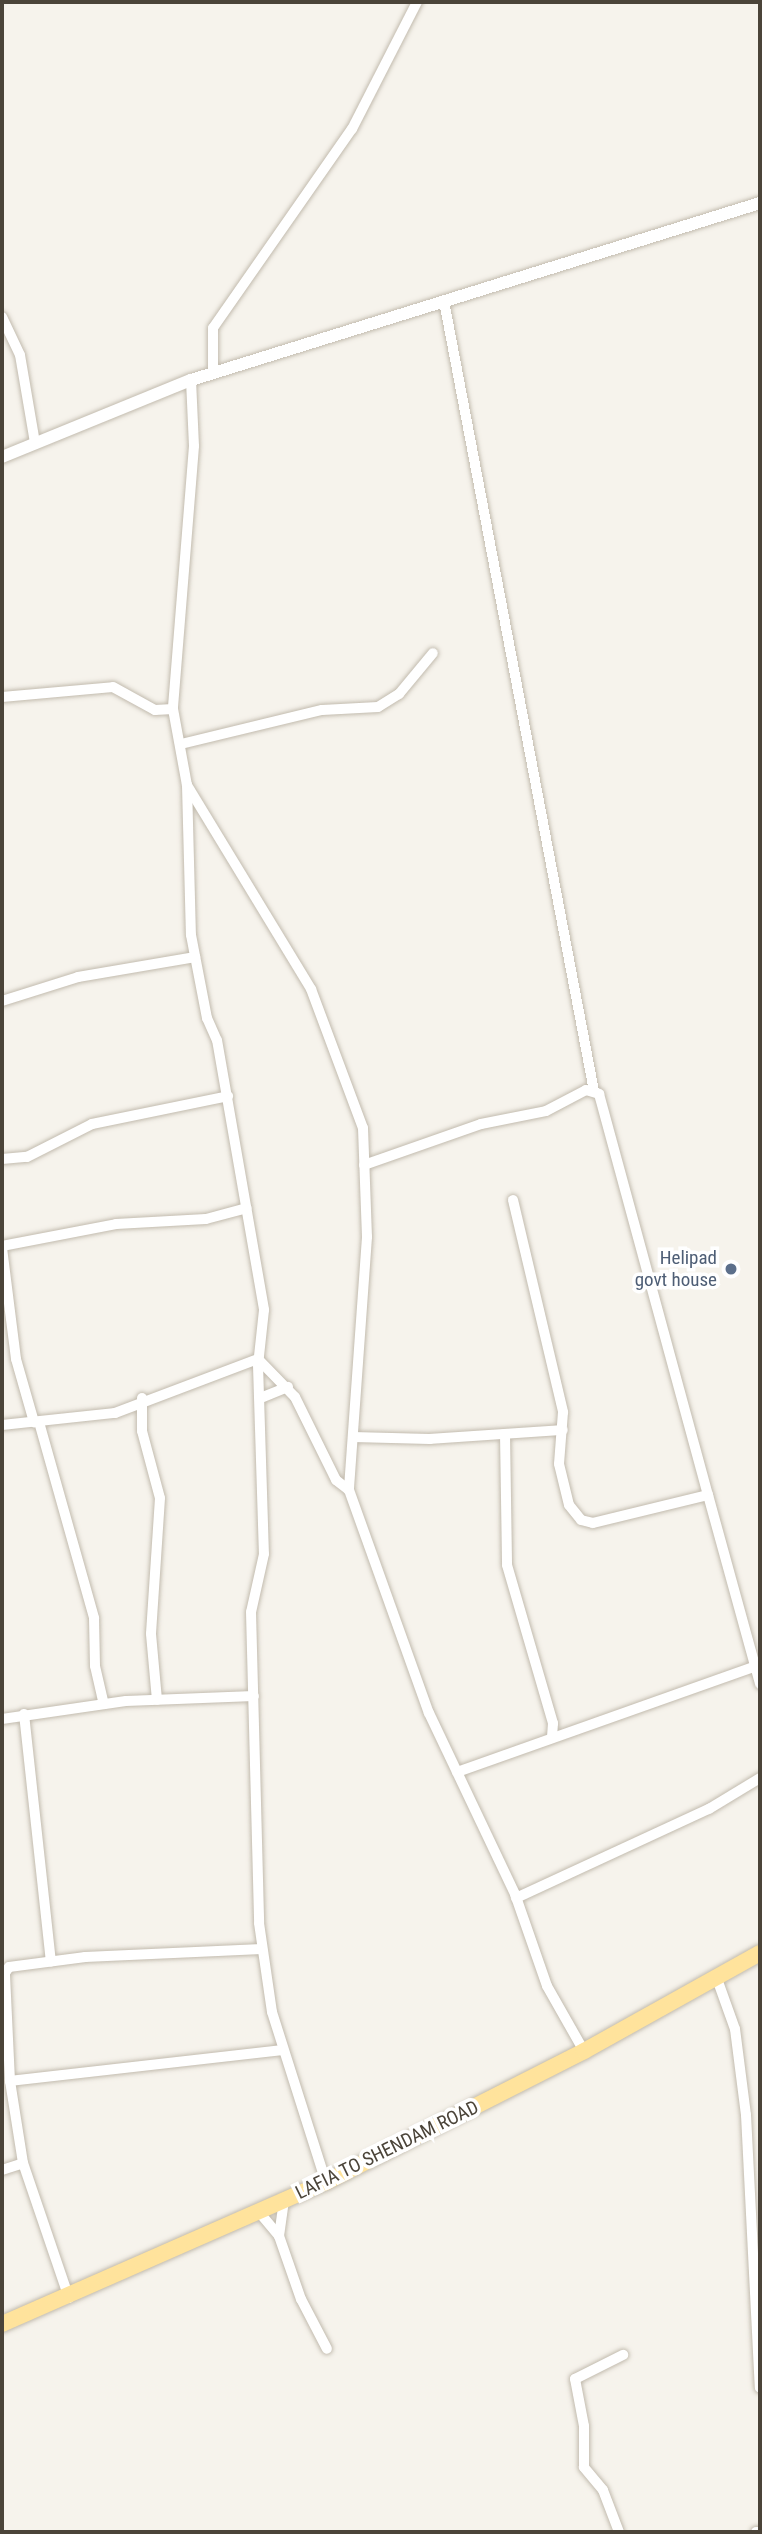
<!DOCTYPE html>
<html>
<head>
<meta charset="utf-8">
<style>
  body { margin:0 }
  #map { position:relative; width:762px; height:2534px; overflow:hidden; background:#f6f3ec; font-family:"Roboto Condensed",sans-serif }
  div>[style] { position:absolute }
  .roads { filter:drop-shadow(0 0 2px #c2bbae) drop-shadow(0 0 2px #c2bbae) }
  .minor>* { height:10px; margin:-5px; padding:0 5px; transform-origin:5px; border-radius:5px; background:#fff }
  .tertiary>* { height:12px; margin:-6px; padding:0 6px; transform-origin:6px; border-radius:6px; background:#fff }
  .primary>* { height:16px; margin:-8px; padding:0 8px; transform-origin:8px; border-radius:8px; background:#ffe39c }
  .dots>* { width:19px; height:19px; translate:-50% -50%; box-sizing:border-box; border:4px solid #fff; border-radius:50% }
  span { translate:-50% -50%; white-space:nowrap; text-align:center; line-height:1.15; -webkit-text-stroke:7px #fff; paint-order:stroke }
  .service-label { font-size:19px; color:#4e5e75 }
  .right { translate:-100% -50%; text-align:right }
  .street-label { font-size:19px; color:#4b4439 }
  .frame { position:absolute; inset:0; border:4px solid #4b4439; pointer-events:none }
</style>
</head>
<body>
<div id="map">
  <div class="roads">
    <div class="minor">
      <div style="left:444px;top:301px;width:804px;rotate:79.25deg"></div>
      <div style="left:2px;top:317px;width:42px;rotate:64.7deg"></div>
      <div style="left:20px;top:355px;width:89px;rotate:80.3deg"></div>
      <div style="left:213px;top:373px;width:45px;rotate:-90deg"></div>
      <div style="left:213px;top:328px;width:243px;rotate:-55.1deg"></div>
      <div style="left:352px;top:129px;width:143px;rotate:-62.9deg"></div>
      <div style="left:191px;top:380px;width:66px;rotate:87.4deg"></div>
      <div style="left:194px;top:446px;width:264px;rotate:94.6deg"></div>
      <div style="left:173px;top:709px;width:77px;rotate:79.6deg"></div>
      <div style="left:187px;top:785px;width:150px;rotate:88.5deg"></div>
      <div style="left:191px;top:935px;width:85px;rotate:79.1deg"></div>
      <div style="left:207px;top:1018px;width:24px;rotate:66deg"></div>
      <div style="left:217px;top:1040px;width:274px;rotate:80.1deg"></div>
      <div style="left:264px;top:1310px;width:55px;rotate:96.2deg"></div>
      <div style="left:258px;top:1365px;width:189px;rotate:88.2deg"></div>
      <div style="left:264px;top:1554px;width:59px;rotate:102.6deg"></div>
      <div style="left:251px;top:1612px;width:311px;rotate:88.5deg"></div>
      <div style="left:259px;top:1923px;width:90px;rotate:81.7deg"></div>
      <div style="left:272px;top:2012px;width:178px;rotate:72.4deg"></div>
      <div style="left:2px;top:697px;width:111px;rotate:-5.1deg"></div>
      <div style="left:113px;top:687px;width:48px;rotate:28.7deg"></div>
      <div style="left:155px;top:710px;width:18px;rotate:-3deg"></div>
      <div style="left:181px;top:744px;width:145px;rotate:-13.6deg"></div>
      <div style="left:322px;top:710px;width:56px;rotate:-3.1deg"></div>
      <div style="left:378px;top:707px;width:25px;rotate:-32deg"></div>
      <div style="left:399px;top:694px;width:53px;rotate:-50.3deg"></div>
      <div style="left:187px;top:785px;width:239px;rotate:58.7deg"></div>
      <div style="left:311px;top:989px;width:148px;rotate:69.5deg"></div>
      <div style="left:363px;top:1128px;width:109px;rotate:87.9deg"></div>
      <div style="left:367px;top:1237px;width:254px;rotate:94.1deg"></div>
      <div style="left:349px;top:1490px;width:237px;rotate:70.3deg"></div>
      <div style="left:429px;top:1713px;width:200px;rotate:64.6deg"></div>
      <div style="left:515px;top:1894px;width:97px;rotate:70.8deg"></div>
      <div style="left:547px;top:1986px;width:75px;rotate:60.4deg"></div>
      <div style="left:2px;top:1001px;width:80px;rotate:-17.5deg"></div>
      <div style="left:78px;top:977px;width:119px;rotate:-9.7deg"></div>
      <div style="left:2px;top:1159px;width:25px;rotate:-5deg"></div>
      <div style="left:27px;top:1157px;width:73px;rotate:-26.9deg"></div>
      <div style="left:92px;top:1124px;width:139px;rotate:-11.6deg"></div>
      <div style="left:364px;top:1165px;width:124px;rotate:-19.3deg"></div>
      <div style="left:481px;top:1124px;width:66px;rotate:-11.3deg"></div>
      <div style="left:546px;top:1111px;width:45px;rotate:-27.7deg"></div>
      <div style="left:586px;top:1090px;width:14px;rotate:17deg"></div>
      <div style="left:599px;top:1094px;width:416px;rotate:74.8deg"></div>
      <div style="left:513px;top:1200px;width:218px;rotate:76.7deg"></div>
      <div style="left:563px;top:1412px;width:52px;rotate:94.4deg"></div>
      <div style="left:559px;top:1464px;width:42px;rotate:76.3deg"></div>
      <div style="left:569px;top:1505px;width:19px;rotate:51deg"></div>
      <div style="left:581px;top:1520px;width:12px;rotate:14deg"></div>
      <div style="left:593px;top:1523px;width:118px;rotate:-13.7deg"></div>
      <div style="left:708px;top:1495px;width:196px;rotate:74.6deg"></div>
      <div style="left:2px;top:1246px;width:116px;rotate:-10.9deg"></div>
      <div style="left:116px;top:1224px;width:90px;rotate:-3.2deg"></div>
      <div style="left:206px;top:1219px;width:42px;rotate:-15deg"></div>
      <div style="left:2px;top:1248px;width:112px;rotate:82.8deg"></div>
      <div style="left:16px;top:1359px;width:66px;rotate:74.1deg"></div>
      <div style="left:263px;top:1397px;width:27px;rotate:-22deg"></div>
      <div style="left:142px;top:1398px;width:33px;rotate:90deg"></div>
      <div style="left:142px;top:1431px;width:69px;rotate:75deg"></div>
      <div style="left:160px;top:1498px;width:136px;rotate:93.8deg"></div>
      <div style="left:151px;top:1634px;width:66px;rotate:84.8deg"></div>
      <div style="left:39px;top:1422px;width:204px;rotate:74.3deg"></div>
      <div style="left:94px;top:1618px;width:48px;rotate:88.8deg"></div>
      <div style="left:95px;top:1666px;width:39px;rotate:77deg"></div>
      <div style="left:2px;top:1425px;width:114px;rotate:-6.1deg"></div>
      <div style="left:115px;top:1413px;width:153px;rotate:-20.7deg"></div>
      <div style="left:258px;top:1359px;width:53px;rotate:45.8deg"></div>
      <div style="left:295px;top:1397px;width:93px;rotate:63.7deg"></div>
      <div style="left:336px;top:1480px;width:16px;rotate:38deg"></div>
      <div style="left:505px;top:1434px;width:131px;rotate:89.1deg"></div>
      <div style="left:507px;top:1565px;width:165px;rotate:73.8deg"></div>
      <div style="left:553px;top:1723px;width:14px;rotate:94deg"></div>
      <div style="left:353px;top:1437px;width:77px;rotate:1.5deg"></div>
      <div style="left:430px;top:1439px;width:133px;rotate:-3.9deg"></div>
      <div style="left:24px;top:1714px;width:249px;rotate:83.8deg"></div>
      <div style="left:2px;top:1719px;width:125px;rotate:-8.3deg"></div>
      <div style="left:126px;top:1701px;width:128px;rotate:-2.2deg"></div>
      <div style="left:457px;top:1772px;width:317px;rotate:-19.5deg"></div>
      <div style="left:516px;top:1898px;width:213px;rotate:-24.8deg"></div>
      <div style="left:709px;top:1809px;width:60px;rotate:-31.3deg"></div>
      <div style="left:716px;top:1976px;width:56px;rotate:70.3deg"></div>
      <div style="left:735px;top:2029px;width:87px;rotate:82.7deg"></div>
      <div style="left:746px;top:2115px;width:273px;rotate:87.1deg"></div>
      <div style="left:10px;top:2081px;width:108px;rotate:-92.7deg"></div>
      <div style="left:5px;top:1973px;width:7px;rotate:-56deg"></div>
      <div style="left:9px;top:1967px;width:77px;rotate:-7.5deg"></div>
      <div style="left:85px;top:1957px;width:177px;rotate:-2.6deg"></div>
      <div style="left:2px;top:2170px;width:22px;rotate:-18deg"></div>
      <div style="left:259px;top:2212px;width:31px;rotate:50deg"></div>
      <div style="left:279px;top:2236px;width:67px;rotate:70.8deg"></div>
      <div style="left:301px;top:2299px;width:56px;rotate:62.5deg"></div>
      <div style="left:279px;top:2236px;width:35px;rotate:-82deg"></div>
      <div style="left:69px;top:2298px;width:143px;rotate:-108.8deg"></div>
      <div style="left:23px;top:2163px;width:83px;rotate:-99deg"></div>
      <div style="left:10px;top:2081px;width:274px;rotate:-6.5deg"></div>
      <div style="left:619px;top:2532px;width:45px;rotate:-110.9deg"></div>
      <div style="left:603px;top:2490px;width:30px;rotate:-130deg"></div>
      <div style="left:584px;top:2467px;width:41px;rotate:-90deg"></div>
      <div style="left:584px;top:2426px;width:48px;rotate:-100.8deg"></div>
      <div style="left:575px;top:2379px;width:54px;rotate:-26.6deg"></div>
      <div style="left:756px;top:2532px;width:4px"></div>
    </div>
    <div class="tertiary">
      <div style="left:2px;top:457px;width:204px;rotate:-22.2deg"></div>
      <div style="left:191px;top:380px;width:596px;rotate:-17.28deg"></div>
    </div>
    <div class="primary">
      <div style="left:2px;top:2324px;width:354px;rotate:-23.7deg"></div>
      <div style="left:326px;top:2182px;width:289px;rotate:-26.9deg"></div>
      <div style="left:584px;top:2051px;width:201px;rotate:-29.1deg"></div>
    </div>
  </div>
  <div class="dots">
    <div style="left:731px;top:1269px;background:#5c6f8a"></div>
  </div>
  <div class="service-label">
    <span class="right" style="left:717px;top:1269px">Helipad<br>govt house</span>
  </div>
  <div class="street-label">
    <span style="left:387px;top:2150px;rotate:-26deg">LAFIA TO SHENDAM ROAD</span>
  </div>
  <div class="frame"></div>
</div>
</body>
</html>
